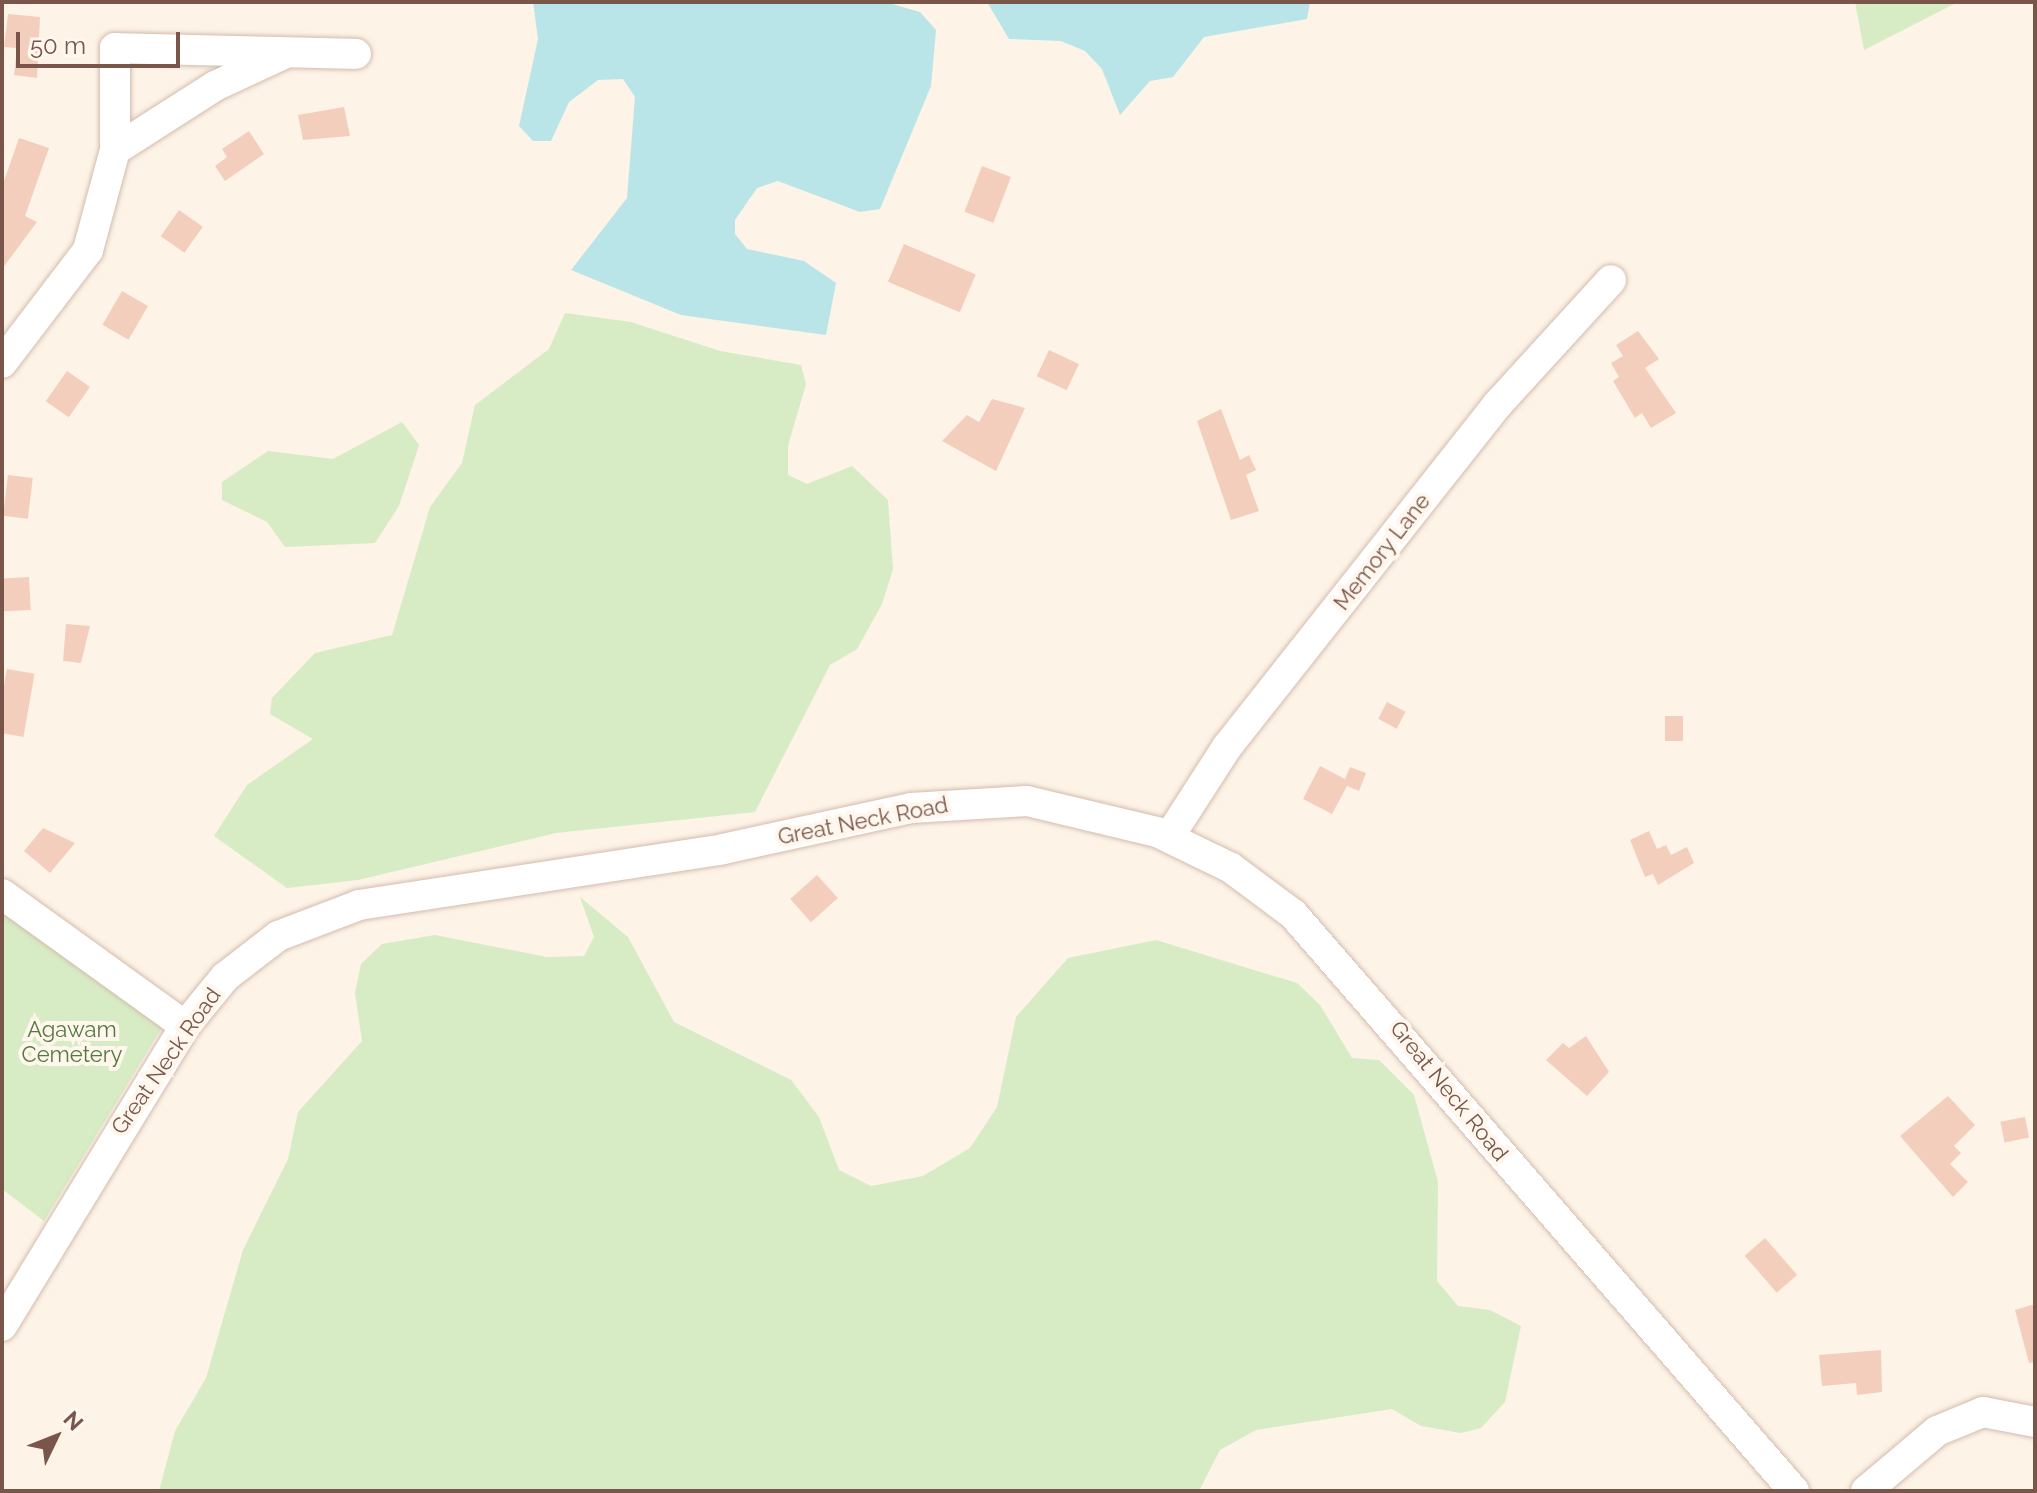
<!DOCTYPE html>
<html>
<head>
<meta charset="utf-8">
<style>
  body { margin:0 }
  #map { position:relative; width:2037px; height:1493px; overflow:hidden; background:#fdf3e6; font-family:Raleway,sans-serif }
  div>[style] { position:absolute }
  .green>* { inset:0; background:#d7ecc4 }
  .water>* { inset:0; background:#b9e5e9 }
  .building>* { inset:0; background:#f4cebc; transform-origin:0 0 }
  .roads { filter:drop-shadow(0 0 2px #d3bcae) drop-shadow(0 0 2px #d3bcae) }
  .minor>* { height:30px; margin:-15px; padding:0 15px; transform-origin:15px; border-radius:15px; background:#fff }
  span { translate:-50% -50%; white-space:nowrap; text-align:center; line-height:1.15; -webkit-text-stroke:8px #fff7ee; paint-order:stroke }
  .street-label { font-size:22px; color:#795649 }
  .park-label { font-size:22px; color:#537a3d }
  .frame { position:absolute; inset:0; border:4px solid #795649; pointer-events:none }
  .north { position:absolute; left:16px; top:1397px; width:80px; height:80px; -webkit-text-stroke:6px #fff7ee; paint-order:stroke; rotate:47deg; font-size:22px; font-weight:700; line-height:32px; text-align:center; color:#795649 }
  .north::after { content:''; display:block; margin:auto; width:28px; height:36px; background:#795649; clip-path:polygon(50% 0,100% 100%,50% 72%,0 100%) }
  .scale { position:absolute; left:16px; top:32px; width:164px; height:36px; box-sizing:border-box; border:4px solid #795649; border-top:0; padding-left:10px; font-size:24px; line-height:28px; white-space:nowrap; color:#795649; -webkit-text-stroke:6px #fff7ee; paint-order:stroke }
</style>
</head>
<body>
<div id="map">
  <div class="green">
    <div style="clip-path:polygon(1855px 2px,1958px 2px,1864px 50px)"></div>
    <div style="clip-path:polygon(565px 313px,631px 322px,720px 351px,801px 365px,806px 384px,788px 446px,788px 475px,807px 484px,852px 466px,888px 500px,893px 569px,882px 604px,857px 649px,830px 665px,755px 812px,556px 833px,358px 880px,287px 888px,214px 836px,247px 785px,313px 739px,270px 714px,272px 698px,315px 653px,392px 635px,430px 507px,462px 463px,475px 405px,549px 349px)"></div>
    <div style="clip-path:polygon(402px 422px,419px 445px,399px 506px,375px 543px,285px 547px,267px 522px,222px 500px,222px 482px,268px 451px,333px 459px)"></div>
    <div style="clip-path:polygon(580px 897px,628px 937px,674px 1022px,791px 1080px,819px 1117px,839px 1170px,871px 1186px,923px 1176px,970px 1148px,997px 1107px,1016px 1017px,1068px 958px,1156px 940px,1297px 983px,1320px 1005px,1352px 1058px,1379px 1060px,1414px 1095px,1438px 1182px,1437px 1281px,1458px 1306px,1490px 1310px,1521px 1326px,1505px 1402px,1481px 1428px,1461px 1433px,1421px 1426px,1392px 1409px,1256px 1430px,1220px 1450px,1199px 1491px,159px 1491px,175px 1431px,206px 1378px,243px 1250px,288px 1159px,298px 1112px,362px 1041px,355px 993px,361px 964px,382px 944px,435px 935px,547px 957px,584px 956px,594px 937px)"></div>
    <div style="clip-path:polygon(2px 905px,164px 1024px,44px 1221px,2px 1189px)"></div>
  </div>
  <div class="water">
    <div style="clip-path:polygon(533px 2px,885px 2px,920px 12px,936px 30px,931px 86px,880px 209px,860px 212px,778px 181px,757px 188px,735px 220px,735px 234px,747px 249px,804px 261px,836px 283px,826px 335px,681px 315px,571px 270px,627px 198px,635px 97px,623px 79px,598px 80px,569px 102px,551px 141px,533px 141px,519px 126px,538px 39px)"></div>
    <div style="clip-path:polygon(987px 2px,1310px 2px,1307px 19px,1204px 37px,1173px 77px,1150px 81px,1120px 115px,1102px 69px,1085px 51px,1061px 41px,1009px 39px)"></div>
  </div>
  <div class="building">
    <div style="clip-path:polygon(8px 14px,40px 17px,37px 78px,14px 75px,17px 48px,4px 47px)"></div>
    <div style="clip-path:polygon(344px 107px,350px 136px,303px 140px,298px 115px)"></div>
    <div style="clip-path:polygon(249px 131px,264px 154px,225px 181px,215px 166px,227px 157px,222px 149px)"></div>
    <div style="clip-path:polygon(19px 138px,49px 148px,25px 216px,37px 222px,2px 269px,2px 187px)"></div>
    <div style="left:982px;top:166px;width:31px;height:49px;rotate:21deg"></div>
    <div style="left:179px;top:210px;width:29px;height:32px;rotate:35deg"></div>
    <div style="left:904px;top:244px;width:78px;height:41px;rotate:23deg"></div>
    <div style="left:122px;top:291px;width:30px;height:39px;rotate:30deg"></div>
    <div style="clip-path:polygon(1638px 331px,1659px 359px,1645px 368px,1676px 413px,1651px 428px,1642px 413px,1635px 418px,1613px 381px,1619px 377px,1611px 363px,1623px 356px,1616px 345px)"></div>
    <div style="left:1049px;top:350px;width:33px;height:29px;rotate:25deg"></div>
    <div style="left:67px;top:371px;width:28px;height:37px;rotate:35deg"></div>
    <div style="clip-path:polygon(992px 399px,1025px 408px,996px 471px,942px 441px,967px 415px,979px 422px)"></div>
    <div style="clip-path:polygon(1221px 409px,1240px 460px,1249px 455px,1256px 470px,1246px 475px,1259px 511px,1231px 520px,1197px 421px)"></div>
    <div style="left:8px;top:475px;width:25px;height:41px;rotate:7deg"></div>
    <div style="left:29px;top:577px;width:33px;height:27px;rotate:87deg"></div>
    <div style="clip-path:polygon(66px 624px,90px 626px,81px 663px,63px 661px)"></div>
    <div style="left:7px;top:669px;width:28px;height:64px;rotate:10deg"></div>
    <div style="left:1387px;top:702px;width:21px;height:19px;rotate:28deg"></div>
    <div style="left:1665px;top:716px;width:18px;height:25px"></div>
    <div style="clip-path:polygon(1320px 766px,1345px 779px,1350px 767px,1366px 773px,1359px 791px,1347px 786px,1332px 814px,1303px 799px)"></div>
    <div style="clip-path:polygon(43px 828px,75px 843px,50px 873px,24px 851px)"></div>
    <div style="clip-path:polygon(1649px 831px,1657px 849px,1666px 845px,1671px 855px,1687px 847px,1694px 863px,1658px 885px,1653px 874px,1645px 877px,1630px 840px)"></div>
    <div style="left:817px;top:875px;width:31px;height:36px;rotate:48deg"></div>
    <div style="clip-path:polygon(1586px 1036px,1609px 1072px,1587px 1096px,1546px 1060px,1563px 1043px,1569px 1048px)"></div>
    <div style="clip-path:polygon(1948px 1096px,1975px 1125px,1954px 1146px,1961px 1153px,1950px 1164px,1968px 1182px,1953px 1197px,1900px 1136px)"></div>
    <div style="left:2025px;top:1117px;width:21px;height:25px;rotate:79deg"></div>
    <div style="left:1765px;top:1238px;width:49px;height:27px;rotate:49deg"></div>
    <div style="clip-path:polygon(2035px 1304px,2035px 1362px,2029px 1363px,2015px 1310px)"></div>
    <div style="clip-path:polygon(1881px 1350px,1882px 1392px,1857px 1395px,1856px 1383px,1822px 1386px,1819px 1355px)"></div>
  </div>
  <div class="roads">
    <div class="minor">
      <div style="left:115px;top:150px;width:119px;rotate:-32.6deg"></div>
      <div style="left:215px;top:86px;width:76px;rotate:-24.9deg"></div>
      <div style="left:2px;top:363px;width:142px;rotate:-52.7deg"></div>
      <div style="left:88px;top:250px;width:104px;rotate:-74.9deg"></div>
      <div style="left:115px;top:150px;width:102px;rotate:-90deg"></div>
      <div style="left:115px;top:48px;width:241px;rotate:1.4deg"></div>
      <div style="left:1169px;top:837px;width:107px;rotate:-57.2deg"></div>
      <div style="left:1227px;top:747px;width:436px;rotate:-51.7deg"></div>
      <div style="left:1497px;top:405px;width:169px;rotate:-47.6deg"></div>
      <div style="left:2px;top:894px;width:226px;rotate:35.8deg"></div>
      <div style="left:2px;top:1326px;width:351px;rotate:-58.6deg"></div>
      <div style="left:185px;top:1026px;width:63px;rotate:-50.8deg"></div>
      <div style="left:225px;top:977px;width:67px;rotate:-37.7deg"></div>
      <div style="left:278px;top:936px;width:87px;rotate:-20.9deg"></div>
      <div style="left:359px;top:905px;width:368px;rotate:-8.7deg"></div>
      <div style="left:723px;top:849px;width:192px;rotate:-12.3deg"></div>
      <div style="left:911px;top:808px;width:116px;rotate:-3.5deg"></div>
      <div style="left:1027px;top:801px;width:134px;rotate:13.4deg"></div>
      <div style="left:1157px;top:832px;width:82px;rotate:25.9deg"></div>
      <div style="left:1231px;top:868px;width:77px;rotate:36.6deg"></div>
      <div style="left:1293px;top:914px;width:764px;rotate:49.03deg"></div>
      <div style="left:1866px;top:1491px;width:93px;rotate:-40.2deg"></div>
      <div style="left:1937px;top:1431px;width:50px;rotate:-22.4deg"></div>
      <div style="left:1983px;top:1412px;width:53px;rotate:10.9deg"></div>
    </div>
  </div>
  <div class="street-label">
    <span style="left:1382px;top:552px;rotate:-52deg">Memory Lane</span>
    <span style="left:863px;top:821px;rotate:-11deg">Great Neck Road</span>
    <span style="left:166px;top:1061px;rotate:-55deg">Great Neck Road</span>
    <span style="left:1449px;top:1091px;rotate:51deg">Great Neck Road</span>
  </div>
  <div class="park-label">
    <span style="left:72px;top:1042px">Agawam<br>Cemetery</span>
  </div>
  <div class="frame"></div>
  <div class="north">N</div>
  <div class="scale">50 m</div>
</div>
</body>
</html>
